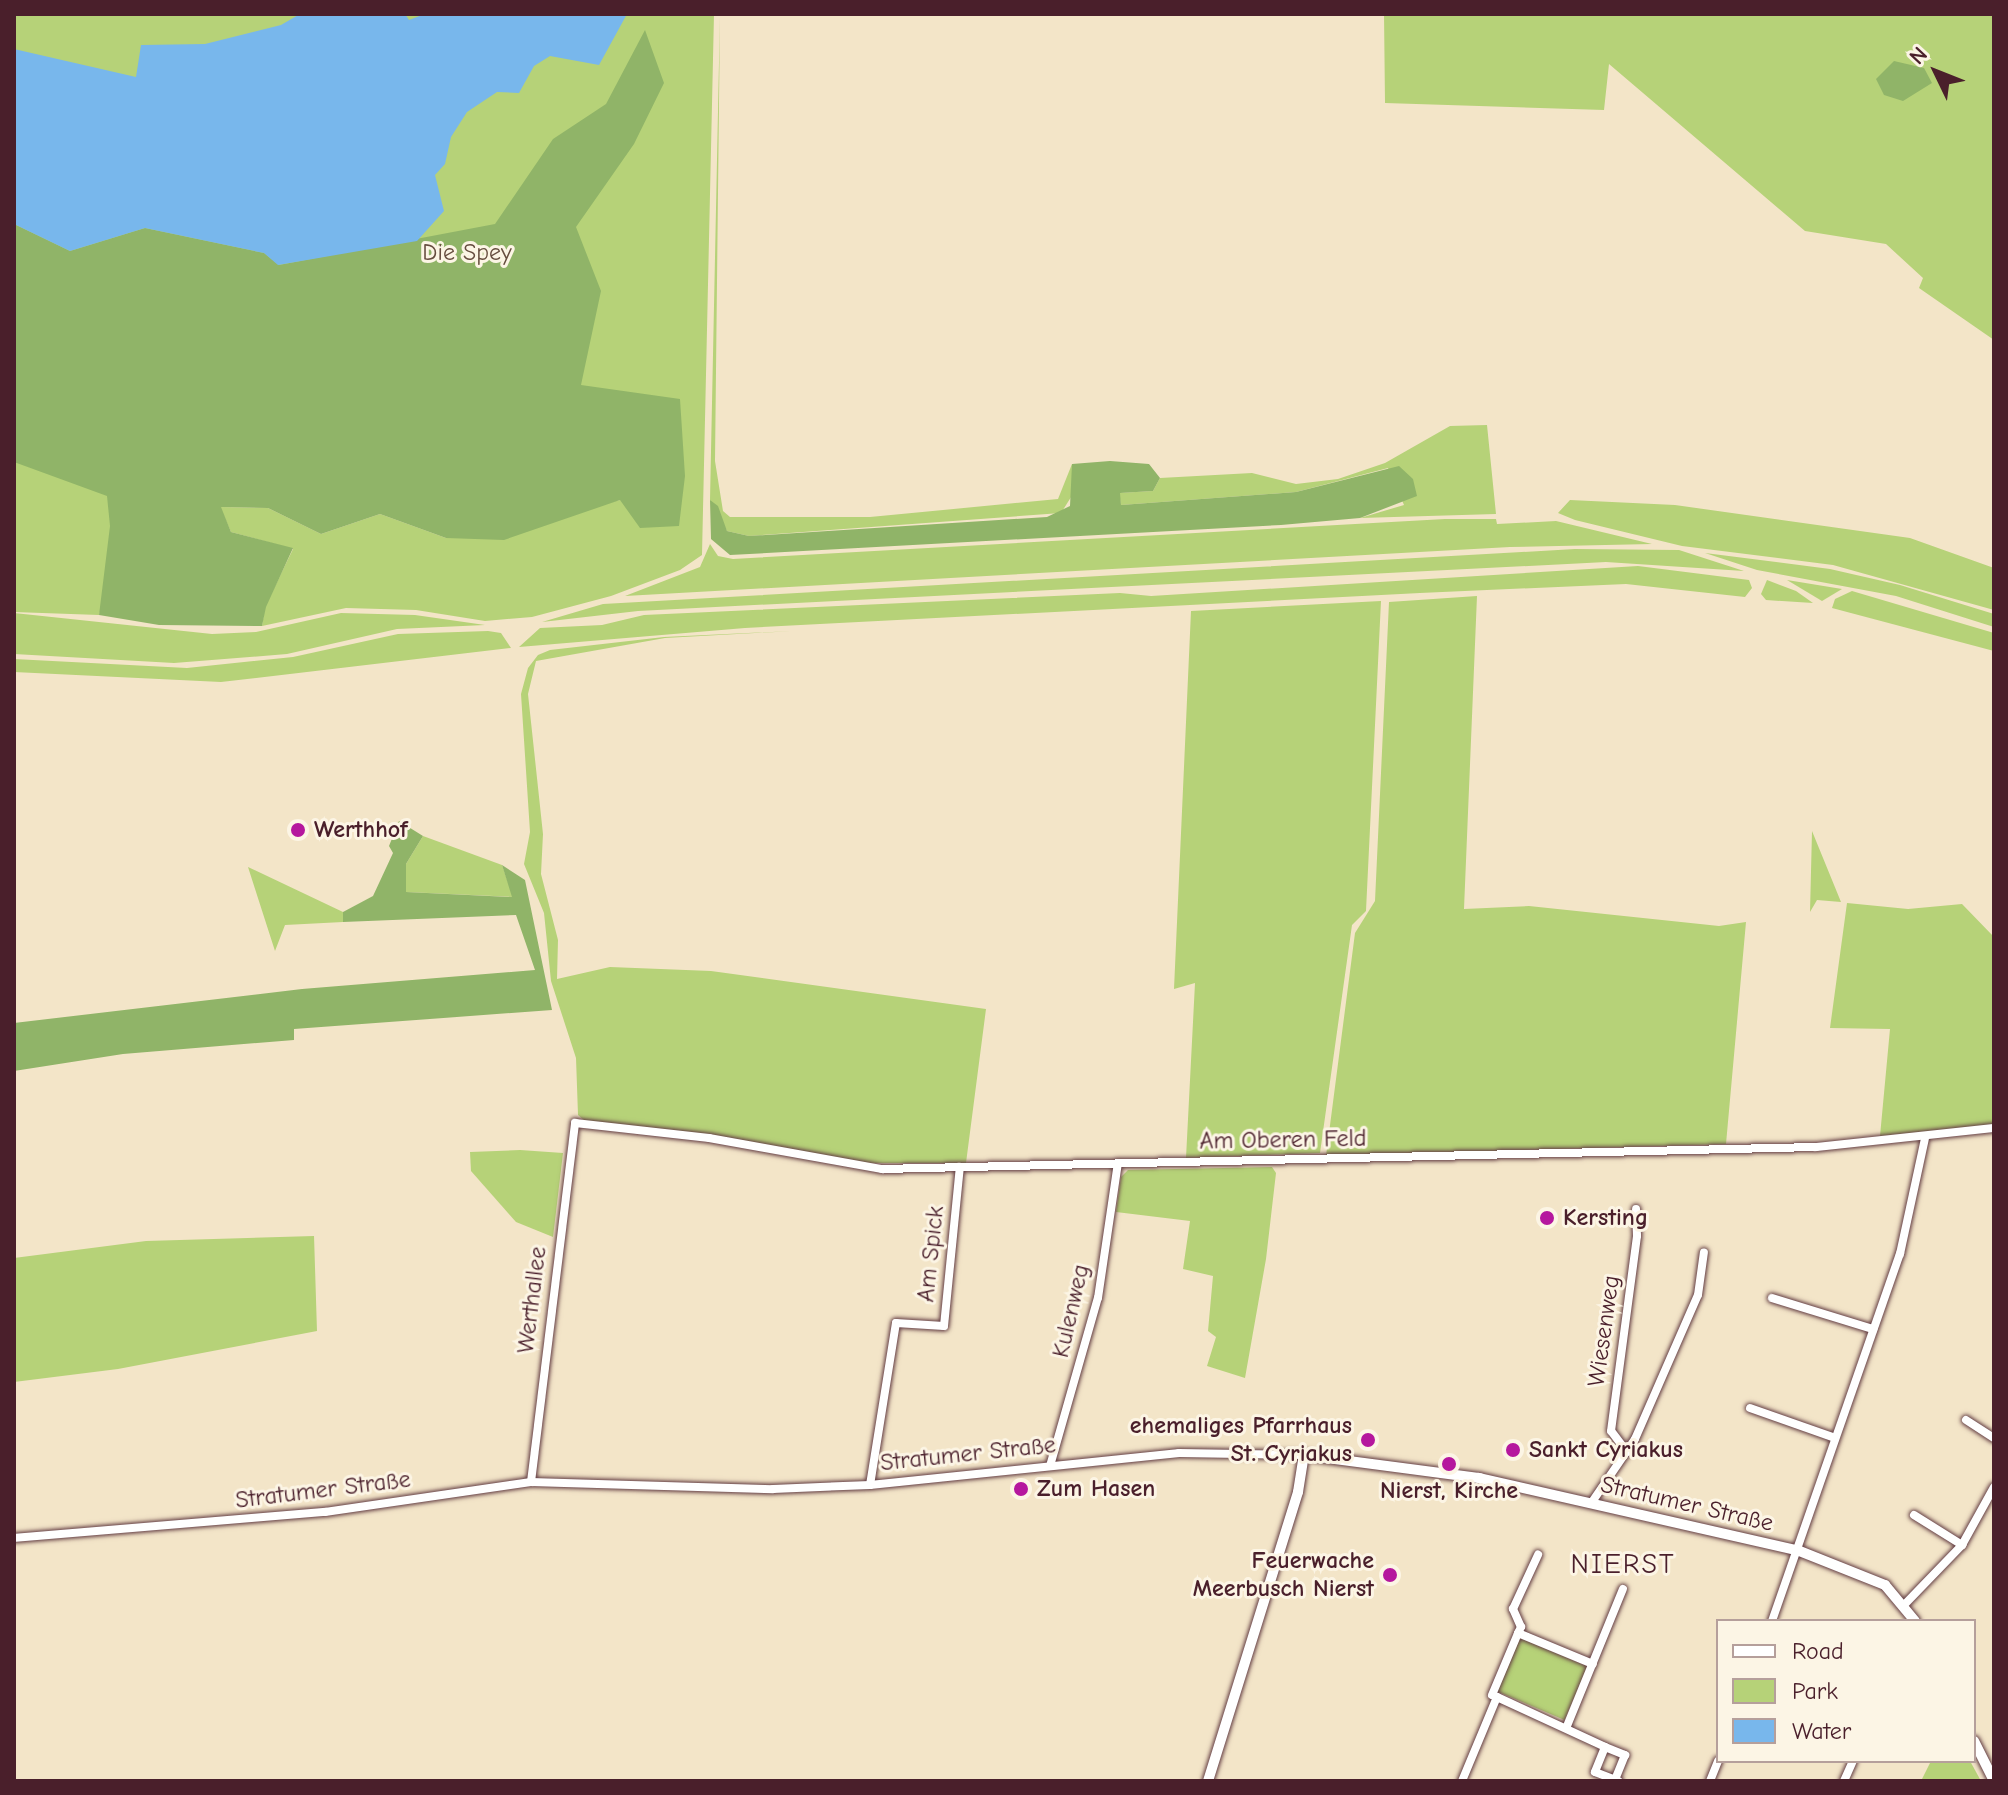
<!DOCTYPE html>
<html>
<head>
<meta charset="utf-8">
<style>
  body { margin:0 }
  #map { position:relative; width:2008px; height:1795px; overflow:hidden; background:#f3e5c8; font-family:"Comic Neue",sans-serif }
  div>[style] { position:absolute }
  .green>* { inset:0; background:#b6d278; transform-origin:0 0 }
  .forest>* { inset:0; background:#90b468 }
  .water>* { inset:0; background:#78b7ec }
  .roads { filter:drop-shadow(0 0 2px #633d43) drop-shadow(0 0 2px #633d43) }
  .minor>* { height:8px; margin:-4px; padding:0 4px; transform-origin:4px; border-radius:4px; background:#fff }
  .tertiary>* { height:10px; margin:-5px; padding:0 5px; transform-origin:5px; border-radius:5px; background:#fff }
  .dots>* { width:22px; height:22px; translate:-50% -50%; box-sizing:border-box; border:4px solid #fcf5e5; border-radius:50% }
  span { translate:-50% -50%; white-space:nowrap; text-align:center; line-height:1.15; -webkit-text-stroke:6px #fcf5e5; paint-order:stroke }
  .park-label { font-size:24px; color:#654c3e }
  .poi-label { font-size:24px; color:#4a1f2b; font-weight:700 }
  .left { translate:0 -50%; text-align:left }
  .right { translate:-100% -50%; text-align:right }
  .street-label { font-size:24px; color:#4a1f2b }
  .quarter-label { font-size:28px; color:#4a1f2b; letter-spacing:2px }
  .frame { position:absolute; inset:0; border:16px solid #4a1f2b; pointer-events:none }
  .legend { position:absolute; left:1716px; top:1619px; width:260px; height:144px; box-sizing:border-box; background:#fcf5e5; border:2px solid #b59f9b; margin:0; padding:10px 14px; list-style:none; font-size:24px; color:#4a1f2b }
  .legend li { display:flex; align-items:center; gap:16px; height:40px }
  .legend b { width:40px; border:2px solid #b59f9b }
  .north { position:absolute; left:1896px; top:32px; width:80px; height:80px; -webkit-text-stroke:6px #fcf5e5; paint-order:stroke; rotate:313deg; font-size:22px; font-weight:700; line-height:32px; text-align:center; color:#4a1f2b }
  .north::after { content:''; display:block; margin:auto; width:28px; height:36px; background:#4a1f2b; clip-path:polygon(50% 0,100% 100%,50% 72%,0 100%) }
</style>
</head>
<body>
<div id="map">
  <div class="green">
    <div style="clip-path:polygon(14px 14px,714px 14px,702px 555px,680px 570px,611px 596px,532px 617px,485px 621px,416px 610px,346px 608px,262px 626px,265px 607px,293px 549px,231px 532px,220px 507px,268px 508px,321px 534px,380px 514px,446px 538px,620px 500px,683px 494px,143px 466px,99px 615px,14px 612px)"></div>
    <div style="clip-path:polygon(720px 14px,715px 461px,723px 511px,730px 517px,870px 517px,1058px 499px,1072px 464px,1073px 494px,1061px 513px,749px 536px,727px 531px,710px 500px)"></div>
    <div style="clip-path:polygon(1384px 14px,1994px 14px,1994px 340px,1919px 288px,1923px 278px,1886px 244px,1805px 231px,1609px 64px,1604px 110px,1385px 103px)"></div>
    <div style="clip-path:polygon(1487px 425px,1496px 514px,1360px 518px,1404px 505px,1388px 468px,1296px 492px,1121px 505px,1119px 493px,1153px 491px,1160px 478px,1252px 473px,1296px 484px,1338px 479px,1385px 463px,1450px 426px)"></div>
    <div style="clip-path:polygon(1570px 500px,1675px 505px,1910px 538px,1994px 568px,1994px 610px,1833px 565px,1682px 546px,1575px 520px,1558px 513px)"></div>
    <div style="clip-path:polygon(1445px 519px,1496px 519px,1497px 524px,1556px 521px,1652px 544px,1510px 547px,625px 596px,700px 567px,710px 544px,718px 556px,733px 559px)"></div>
    <div style="clip-path:polygon(1575px 549px,1679px 550px,1744px 571px,1606px 562px,638px 611px,542px 622px,603px 604px)"></div>
    <div style="clip-path:polygon(1705px 553px,1830px 569px,1900px 585px,1994px 614px,1994px 627px,1896px 596px,1757px 570px)"></div>
    <div style="clip-path:polygon(1638px 566px,1749px 580px,1752px 588px,1745px 597px,1626px 584px,1420px 593px,745px 628px,519px 647px,540px 628px,602px 625px,644px 615px,1120px 593px,1151px 596px)"></div>
    <div style="clip-path:polygon(1767px 580px,1796px 591px,1813px 603px,1766px 600px,1761px 594px)"></div>
    <div style="clip-path:polygon(1787px 580px,1842px 589px,1822px 601px)"></div>
    <div style="clip-path:polygon(1852px 591px,1994px 633px,1994px 651px,1832px 608px,1835px 599px)"></div>
    <div style="clip-path:polygon(1477px 596px,1464px 909px,1529px 906px,1719px 926px,1746px 922px,1726px 1144px,1326px 1156px,1355px 933px,1375px 901px,1389px 602px)"></div>
    <div style="clip-path:polygon(1381px 601px,1366px 911px,1352px 925px,1320px 1153px,1186px 1158px,1195px 983px,1174px 989px,1191px 611px)"></div>
    <div style="clip-path:polygon(14px 613px,212px 634px,256px 632px,341px 613px,415px 615px,485px 625px,397px 629px,287px 654px,174px 663px,14px 654px)"></div>
    <div style="clip-path:polygon(488px 631px,501px 633px,511px 648px,221px 682px,14px 672px,14px 659px,187px 668px,293px 657px,398px 634px)"></div>
    <div style="clip-path:polygon(793px 631px,665px 638px,536px 661px,528px 694px,543px 834px,541px 874px,558px 940px,557px 979px,610px 967px,711px 971px,986px 1009px,966px 1163px,856px 1163px,585px 1121px,578px 1115px,576px 1058px,551px 981px,544px 913px,524px 864px,530px 832px,521px 694px,528px 668px,538px 655px,550px 650px,664px 637px)"></div>
    <div style="clip-path:polygon(1812px 831px,1841px 902px,1817px 900px,1810px 912px)"></div>
    <div style="clip-path:polygon(423px 836px,502px 865px,513px 897px,406px 892px,406px 864px)"></div>
    <div style="clip-path:polygon(248px 867px,343px 912px,343px 922px,285px 925px,275px 951px)"></div>
    <div style="clip-path:polygon(1847px 903px,1908px 909px,1962px 904px,1994px 937px,1994px 1125px,1880px 1136px,1890px 1029px,1830px 1028px)"></div>
    <div style="clip-path:polygon(520px 1150px,563px 1153px,553px 1237px,516px 1222px,471px 1171px,470px 1152px)"></div>
    <div style="clip-path:polygon(1272px 1167px,1276px 1173px,1266px 1259px,1245px 1378px,1207px 1366px,1216px 1337px,1208px 1331px,1213px 1276px,1183px 1269px,1190px 1221px,1116px 1212px,1121px 1177px,1128px 1170px)"></div>
    <div style="clip-path:polygon(314px 1236px,317px 1331px,118px 1369px,14px 1382px,14px 1258px,146px 1241px)"></div>
    <div style="left:1520px;top:1638px;width:73px;height:58px;rotate:23deg"></div>
    <div style="clip-path:polygon(1931px 1761px,1970px 1761px,1981px 1781px,1921px 1781px)"></div>
  </div>
  <div class="forest">
    <div style="clip-path:polygon(645px 30px,664px 83px,634px 144px,576px 227px,601px 291px,581px 385px,680px 399px,685px 476px,679px 526px,640px 528px,620px 500px,504px 540px,446px 538px,380px 514px,321px 534px,268px 508px,221px 507px,231px 532px,293px 548px,266px 607px,262px 626px,159px 625px,99px 615px,110px 526px,107px 496px,14px 462px,14px 224px,70px 251px,145px 228px,264px 253px,279px 265px,495px 224px,553px 139px,606px 104px)"></div>
    <div style="clip-path:polygon(1894px 61px,1924px 68px,1932px 83px,1903px 101px,1884px 95px,1876px 79px)"></div>
    <div style="clip-path:polygon(1110px 461px,1149px 464px,1160px 478px,1153px 491px,1120px 493px,1121px 505px,1296px 492px,1399px 466px,1413px 479px,1417px 496px,1360px 518px,1281px 525px,730px 555px,711px 539px,710px 500px,718px 506px,727px 531px,749px 536px,1047px 517px,1070px 506px,1072px 464px)"></div>
    <div style="clip-path:polygon(399px 821px,423px 836px,406px 864px,406px 892px,512px 897px,502px 865px,525px 880px,552px 1010px,294px 1029px,294px 1040px,123px 1054px,14px 1071px,14px 1023px,302px 989px,535px 970px,516px 915px,343px 922px,343px 912px,373px 896px,393px 853px,389px 846px)"></div>
  </div>
  <div class="water">
    <div style="clip-path:polygon(300px 14px,405px 14px,409px 20px,425px 14px,627px 14px,599px 65px,550px 56px,534px 66px,519px 93px,497px 92px,467px 112px,451px 137px,445px 164px,435px 175px,444px 211px,417px 241px,278px 265px,264px 253px,145px 228px,70px 251px,14px 224px,14px 49px,136px 77px,141px 45px,205px 44px,281px 25px)"></div>
  </div>
  <div class="roads">
    <div class="minor">
      <div style="left:1772px;top:1298px;width:106px;rotate:17.1deg"></div>
      <div style="left:1750px;top:1408px;width:90px;rotate:19.4deg"></div>
      <div style="left:1966px;top:1420px;width:33px;rotate:33deg"></div>
      <div style="left:1627px;top:1452px;width:26px;rotate:-127deg"></div>
      <div style="left:1611px;top:1431px;width:197px;rotate:-82.4deg"></div>
      <div style="left:1637px;top:1236px;width:27px;rotate:-92deg"></div>
      <div style="left:1050px;top:1466px;width:175px;rotate:-74.1deg"></div>
      <div style="left:1098px;top:1298px;width:136px;rotate:-81.6deg"></div>
      <div style="left:531px;top:1482px;width:362px;rotate:-83deg"></div>
      <div style="left:575px;top:1123px;width:135px;rotate:6.4deg"></div>
      <div style="left:709px;top:1138px;width:176px;rotate:10.2deg"></div>
      <div style="left:882px;top:1169px;width:934px;rotate:-1.35deg"></div>
      <div style="left:1816px;top:1147px;width:179px;rotate:-6.1deg"></div>
      <div style="left:870px;top:1485px;width:164px;rotate:-80.9deg"></div>
      <div style="left:896px;top:1323px;width:48px;rotate:3.6deg"></div>
      <div style="left:944px;top:1326px;width:160px;rotate:-84.3deg"></div>
      <div style="left:1592px;top:1502px;width:76px;rotate:-55.7deg"></div>
      <div style="left:1635px;top:1439px;width:157px;rotate:-66.4deg"></div>
      <div style="left:1698px;top:1295px;width:43px;rotate:-82.1deg"></div>
      <div style="left:1914px;top:1515px;width:57px;rotate:32deg"></div>
      <div style="left:14px;top:1538px;width:312px;rotate:-4.8deg"></div>
      <div style="left:325px;top:1512px;width:208px;rotate:-8.3deg"></div>
      <div style="left:531px;top:1482px;width:242px;rotate:1.7deg"></div>
      <div style="left:773px;top:1489px;width:97px;rotate:-2.4deg"></div>
      <div style="left:870px;top:1485px;width:311px;rotate:-5.9deg"></div>
      <div style="left:1179px;top:1453px;width:125px;rotate:0.9deg"></div>
      <div style="left:1906px;top:1603px;width:81px;rotate:-46deg"></div>
      <div style="left:1962px;top:1545px;width:66px;rotate:-61.1deg"></div>
      <div style="left:1772px;top:1621px;width:389px;rotate:-70.8deg"></div>
      <div style="left:1900px;top:1254px;width:119px;rotate:-77.8deg"></div>
      <div style="left:1518px;top:1633px;width:7px;rotate:-63deg"></div>
      <div style="left:1521px;top:1627px;width:20px;rotate:-114deg"></div>
      <div style="left:1513px;top:1609px;width:60px;rotate:-65.2deg"></div>
      <div style="left:1497px;top:1697px;width:5px;rotate:-158deg"></div>
      <div style="left:1492px;top:1695px;width:67px;rotate:-67.2deg"></div>
      <div style="left:1518px;top:1633px;width:81px;rotate:22.5deg"></div>
      <div style="left:1567px;top:1726px;width:148px;rotate:-67.8deg"></div>
      <div style="left:1605px;top:1747px;width:22px;rotate:22deg"></div>
      <div style="left:1625px;top:1755px;width:27px;rotate:112deg"></div>
      <div style="left:1462px;top:1781px;width:91px;rotate:-67.4deg"></div>
      <div style="left:1497px;top:1697px;width:119px;rotate:24.8deg"></div>
      <div style="left:1605px;top:1747px;width:27px;rotate:112deg"></div>
      <div style="left:1595px;top:1772px;width:25px;rotate:21deg"></div>
      <div style="left:1710px;top:1781px;width:22px;rotate:-68deg"></div>
      <div style="left:1844px;top:1781px;width:22px;rotate:-66deg"></div>
    </div>
    <div class="tertiary">
      <div style="left:1974px;top:1741px;width:45px;rotate:63.4deg"></div>
      <div style="left:1208px;top:1781px;width:303px;rotate:-72.7deg"></div>
      <div style="left:1298px;top:1492px;width:37px;rotate:-81deg"></div>
      <div style="left:1304px;top:1455px;width:177px;rotate:7.5deg"></div>
      <div style="left:1479px;top:1478px;width:326px;rotate:12.8deg"></div>
      <div style="left:1797px;top:1550px;width:95px;rotate:21.7deg"></div>
      <div style="left:1885px;top:1585px;width:47px;rotate:50.2deg"></div>
    </div>
  </div>
  <div class="dots">
    <div style="left:298px;top:830px;background:#b5179e"></div>
    <div style="left:1547px;top:1218px;background:#b5179e"></div>
    <div style="left:1368px;top:1440px;background:#b5179e"></div>
    <div style="left:1513px;top:1450px;background:#b5179e"></div>
    <div style="left:1449px;top:1464px;background:#b5179e"></div>
    <div style="left:1021px;top:1489px;background:#b5179e"></div>
    <div style="left:1390px;top:1575px;background:#b5179e"></div>
  </div>
  <div class="park-label">
    <span style="left:467px;top:253px">Die Spey</span>
  </div>
  <div class="poi-label">
    <span class="left" style="left:314px;top:830px">Werthhof</span>
    <span class="left" style="left:1563px;top:1218px">Kersting</span>
    <span class="right" style="left:1352px;top:1440px">ehemaliges Pfarrhaus<br>St. Cyriakus</span>
    <span class="left" style="left:1529px;top:1450px">Sankt Cyriakus</span>
    <span class="left" style="left:1037px;top:1489px">Zum Hasen</span>
    <span style="left:1449px;top:1491px">Nierst, Kirche</span>
    <span class="right" style="left:1374px;top:1575px">Feuerwache<br>Meerbusch Nierst</span>
  </div>
  <div class="street-label">
    <span style="left:1283px;top:1140px;rotate:-1deg">Am Oberen Feld</span>
    <span style="left:931px;top:1254px;rotate:-84deg">Am Spick</span>
    <span style="left:532px;top:1300px;rotate:-83deg">Werthallee</span>
    <span style="left:1071px;top:1311px;rotate:-77deg">Kulenweg</span>
    <span style="left:1604px;top:1331px;rotate:-82deg">Wiesenweg</span>
    <span style="left:968px;top:1454px;rotate:-6deg">Stratumer Straße</span>
    <span style="left:323px;top:1490px;rotate:-7deg">Stratumer Straße</span>
    <span style="left:1687px;top:1504px;rotate:13deg">Stratumer Straße</span>
  </div>
  <div class="quarter-label">
    <span style="left:1623px;top:1564px">NIERST</span>
  </div>
  <div class="frame"></div>
  <ul class="legend">
  <li><b style="height:10px;background:#fff"></b>Road</li>
  <li><b style="height:22px;background:#b6d278"></b>Park</li>
  <li><b style="height:22px;background:#78b7ec"></b>Water</li>
  </ul>
  <div class="north">N</div>
</div>
</body>
</html>
